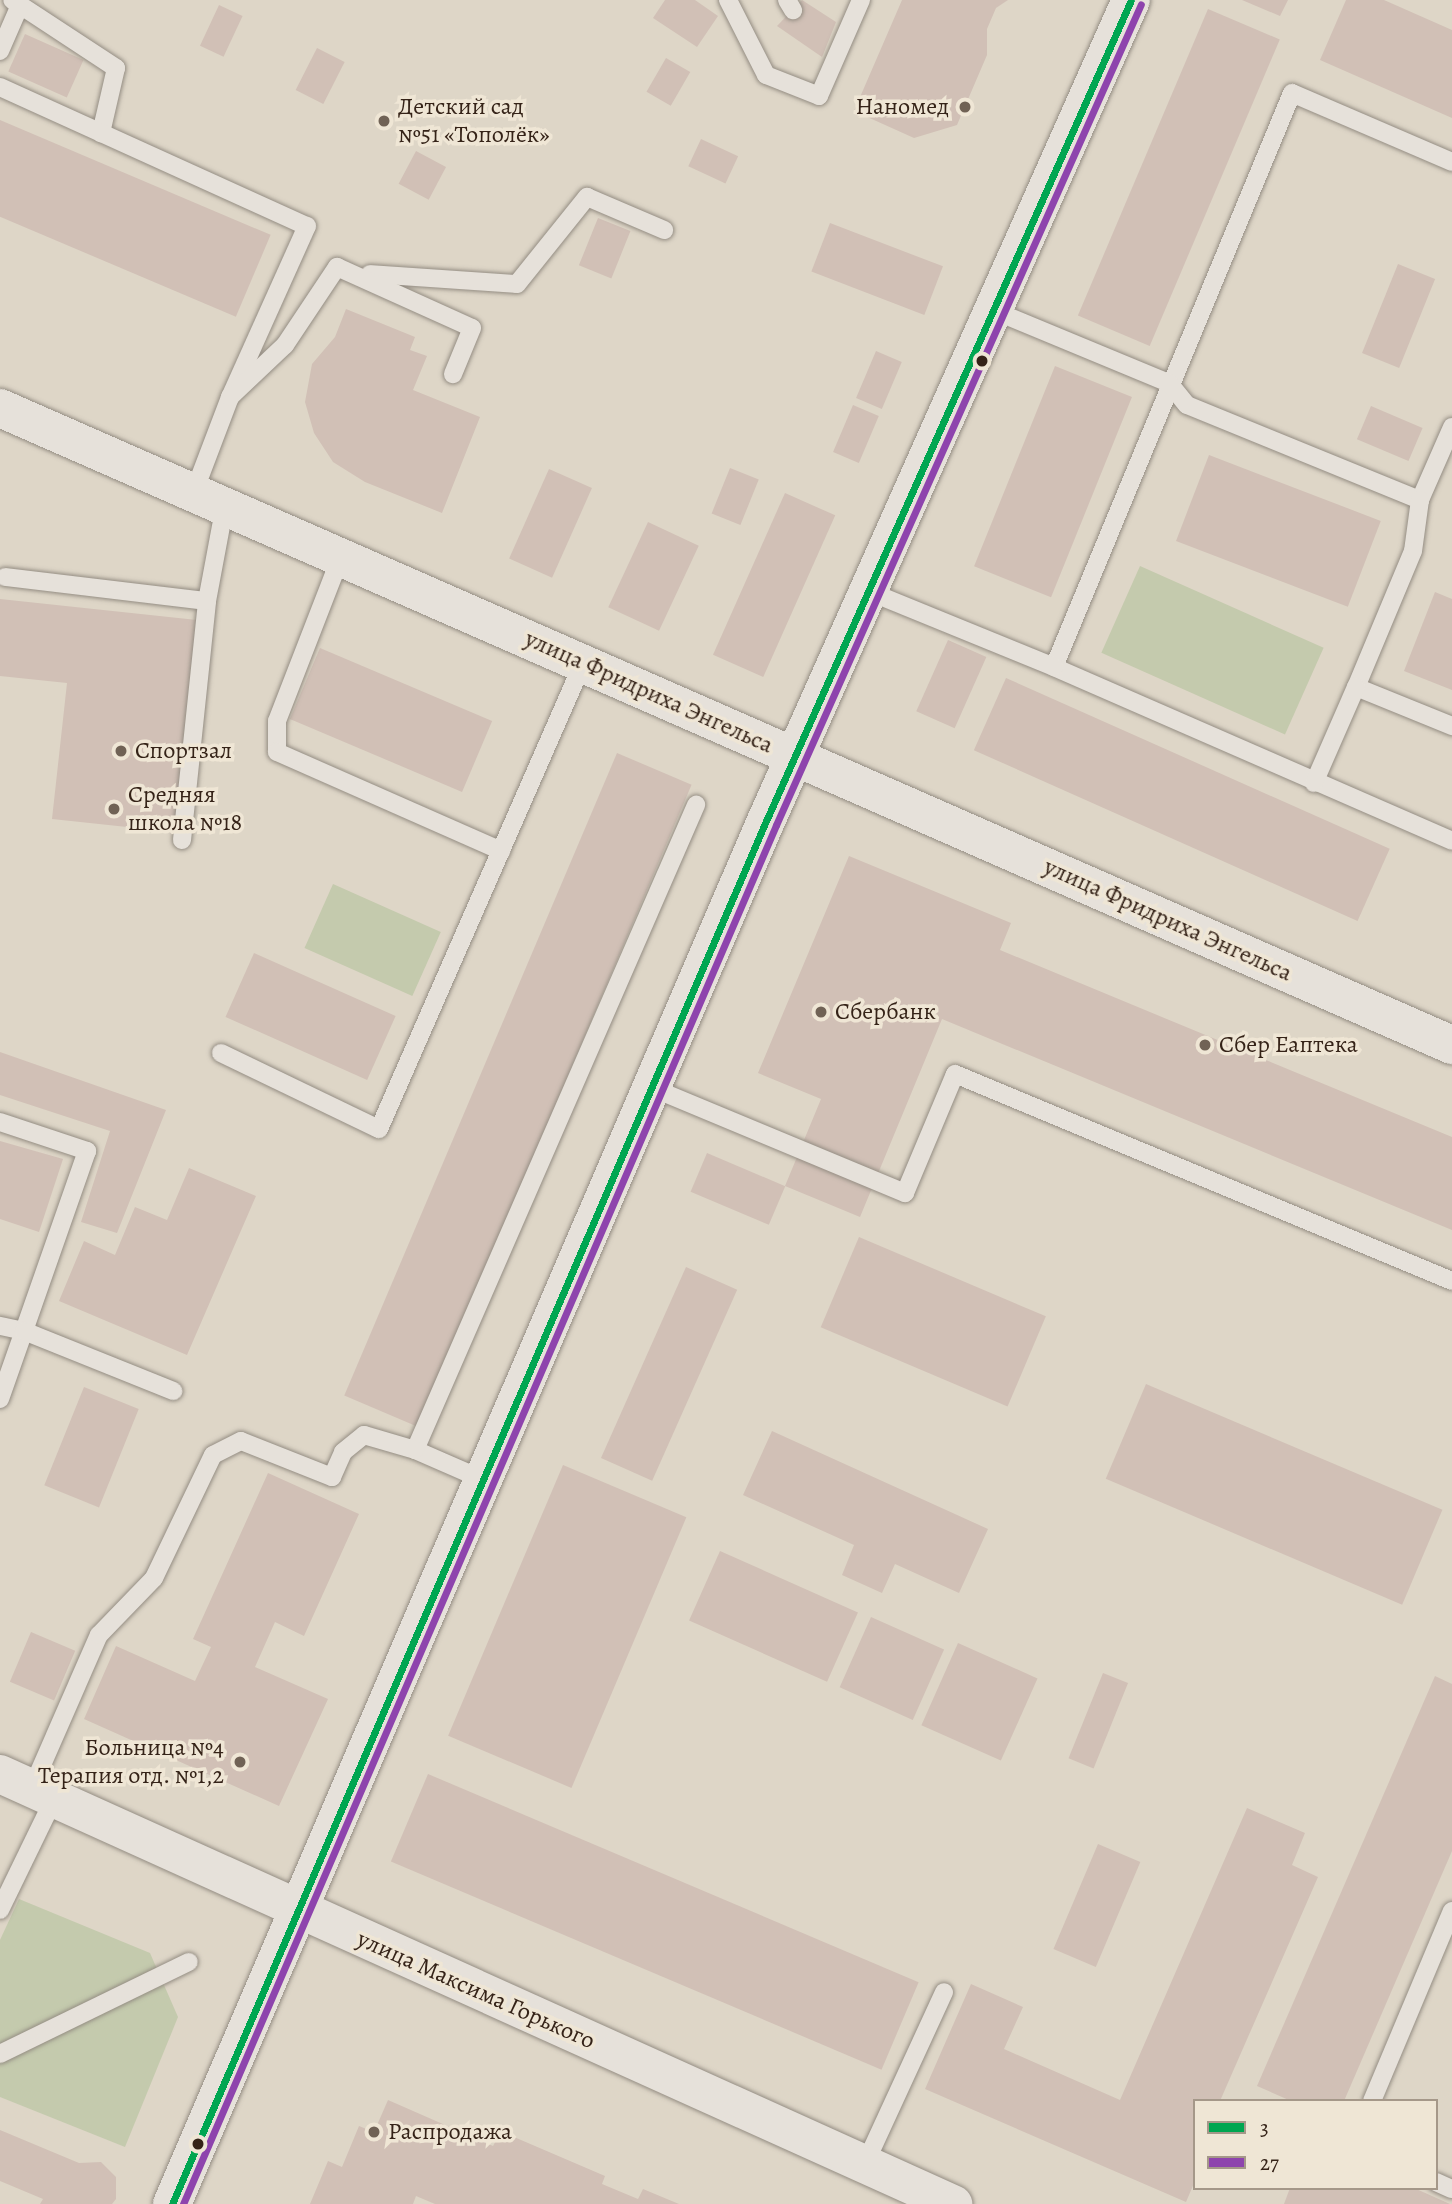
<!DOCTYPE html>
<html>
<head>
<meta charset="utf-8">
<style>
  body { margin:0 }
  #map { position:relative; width:1452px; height:2204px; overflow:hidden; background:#ded6c7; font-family:Alegreya,serif }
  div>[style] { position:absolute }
  .green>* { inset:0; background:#c4caad; transform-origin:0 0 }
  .building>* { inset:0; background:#d1c0b6; transform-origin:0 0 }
  .roads { filter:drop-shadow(0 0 2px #948d83) drop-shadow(0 0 2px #948d83) }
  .service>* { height:18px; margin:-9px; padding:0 9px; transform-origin:9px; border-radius:9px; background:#e6e1da }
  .tertiary>* { height:38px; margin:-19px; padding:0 19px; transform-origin:19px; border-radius:19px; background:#e6e1da }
  .secondary>* { height:38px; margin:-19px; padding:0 19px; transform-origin:19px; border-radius:19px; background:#e6e1da }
  .bus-1>* { height:7px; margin:-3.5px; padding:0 3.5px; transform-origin:3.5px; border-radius:3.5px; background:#00a651 }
  .bus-2>* { height:7px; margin:-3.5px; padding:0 3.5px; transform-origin:3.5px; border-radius:3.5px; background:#8e44ad }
  .dots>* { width:19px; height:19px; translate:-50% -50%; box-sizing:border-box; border:4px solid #efe6d5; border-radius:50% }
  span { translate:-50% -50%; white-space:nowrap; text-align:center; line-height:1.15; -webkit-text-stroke:7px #efe6d5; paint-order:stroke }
  .poi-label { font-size:24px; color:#352318 }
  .left { translate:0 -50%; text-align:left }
  .right { translate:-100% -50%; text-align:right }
  .street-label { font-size:24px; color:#352318 }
  .legend { position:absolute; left:1193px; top:2099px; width:245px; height:91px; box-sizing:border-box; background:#efe6d5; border:2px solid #a59889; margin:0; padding:9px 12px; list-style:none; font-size:21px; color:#352318 }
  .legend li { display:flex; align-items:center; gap:14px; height:35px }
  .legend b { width:35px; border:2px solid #a59889 }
</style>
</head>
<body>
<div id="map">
  <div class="green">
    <div style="left:1140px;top:566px;width:201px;height:95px;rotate:24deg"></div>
    <div style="left:333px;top:884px;width:118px;height:70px;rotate:24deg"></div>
    <div style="clip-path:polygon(19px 1899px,150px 1953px,178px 2017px,125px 2147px,0 2097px,0 1940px)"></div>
  </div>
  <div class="building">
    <div style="clip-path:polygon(665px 0,695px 0,718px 16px,697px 47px,653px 18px)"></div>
    <div style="clip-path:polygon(802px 0,836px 22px,822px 57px,777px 26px)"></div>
    <div style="clip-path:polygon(902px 0,1008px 0,996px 8px,987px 29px,987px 55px,957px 125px,914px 138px,854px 111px)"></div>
    <div style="clip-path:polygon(1242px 0,1288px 0,1280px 16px)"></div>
    <div style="clip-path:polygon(1346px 0,1384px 0,1452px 30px,1452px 118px,1320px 60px)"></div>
    <div style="left:219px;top:5px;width:26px;height:45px;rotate:25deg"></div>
    <div style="left:1208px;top:9px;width:78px;height:333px;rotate:23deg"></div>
    <div style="left:25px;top:34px;width:64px;height:41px;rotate:24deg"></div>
    <div style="left:317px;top:48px;width:31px;height:47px;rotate:27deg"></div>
    <div style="left:666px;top:58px;width:28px;height:39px;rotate:30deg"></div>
    <div style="left:0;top:120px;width:294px;height:89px;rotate:23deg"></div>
    <div style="left:701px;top:139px;width:41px;height:30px;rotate:25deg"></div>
    <div style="left:416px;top:151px;width:34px;height:37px;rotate:28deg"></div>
    <div style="left:598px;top:218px;width:35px;height:51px;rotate:22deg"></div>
    <div style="left:830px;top:223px;width:121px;height:52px;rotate:21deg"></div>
    <div style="left:1398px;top:264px;width:40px;height:96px;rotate:22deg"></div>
    <div style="clip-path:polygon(346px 309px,415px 337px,410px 350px,427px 356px,413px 390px,480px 417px,442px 513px,365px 482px,333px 462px,314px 433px,305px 402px,312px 364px,335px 337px)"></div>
    <div style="left:876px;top:351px;width:28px;height:51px;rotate:23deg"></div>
    <div style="left:1055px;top:366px;width:83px;height:216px;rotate:22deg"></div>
    <div style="left:853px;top:405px;width:28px;height:51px;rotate:23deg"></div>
    <div style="left:1371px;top:406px;width:56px;height:36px;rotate:23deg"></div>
    <div style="left:1209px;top:455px;width:184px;height:92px;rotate:21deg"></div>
    <div style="left:730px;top:468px;width:31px;height:49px;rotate:22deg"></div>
    <div style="left:549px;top:469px;width:47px;height:98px;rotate:24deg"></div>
    <div style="left:785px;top:493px;width:55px;height:177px;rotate:24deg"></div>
    <div style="left:648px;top:522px;width:56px;height:94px;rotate:25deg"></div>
    <div style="clip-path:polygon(1435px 592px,1452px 599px,1452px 690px,1404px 671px)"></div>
    <div style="clip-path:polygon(0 599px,197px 620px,174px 832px,52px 819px,67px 683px,0 676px)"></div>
    <div style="left:948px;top:640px;width:42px;height:78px;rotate:24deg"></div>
    <div style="left:320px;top:648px;width:187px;height:77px;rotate:23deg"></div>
    <div style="left:1006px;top:678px;width:420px;height:79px;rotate:24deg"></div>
    <div style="left:617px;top:753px;width:81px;height:698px;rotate:23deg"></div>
    <div style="clip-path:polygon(849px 856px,1011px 923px,1000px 950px,1452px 1137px,1452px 1230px,942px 1019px,860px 1217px,785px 1186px,821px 1099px,758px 1073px)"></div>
    <div style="left:254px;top:953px;width:155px;height:70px;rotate:24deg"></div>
    <div style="clip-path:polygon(0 1052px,166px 1110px,117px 1233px,81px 1222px,110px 1131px,0 1095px)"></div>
    <div style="clip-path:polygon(0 1141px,63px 1159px,39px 1232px,0 1219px)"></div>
    <div style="left:707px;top:1153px;width:85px;height:42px;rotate:23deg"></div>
    <div style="clip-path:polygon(189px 1168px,256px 1196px,187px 1355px,59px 1301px,84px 1241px,115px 1255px,135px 1207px,167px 1220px)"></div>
    <div style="left:859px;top:1237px;width:203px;height:98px;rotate:23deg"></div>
    <div style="left:686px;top:1267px;width:56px;height:209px;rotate:24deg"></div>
    <div style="left:1146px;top:1384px;width:322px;height:103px;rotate:23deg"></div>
    <div style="left:84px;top:1387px;width:59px;height:106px;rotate:22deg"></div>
    <div style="clip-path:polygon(772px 1431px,988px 1529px,959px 1593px,895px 1564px,882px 1593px,842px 1575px,854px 1545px,743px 1495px)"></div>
    <div style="left:563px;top:1465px;width:134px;height:294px;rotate:23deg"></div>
    <div style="clip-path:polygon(268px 1473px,359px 1514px,304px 1636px,275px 1622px,255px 1667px,328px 1699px,279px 1806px,84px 1719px,116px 1646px,195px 1681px,211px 1647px,193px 1639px)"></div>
    <div style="left:720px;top:1551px;width:151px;height:76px;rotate:24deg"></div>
    <div style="left:871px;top:1617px;width:80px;height:77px;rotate:24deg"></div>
    <div style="left:31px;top:1632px;width:48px;height:54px;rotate:23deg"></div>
    <div style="left:958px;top:1643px;width:87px;height:90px;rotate:24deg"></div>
    <div style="left:1103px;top:1673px;width:27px;height:92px;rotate:22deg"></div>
    <div style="clip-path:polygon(1435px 1676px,1452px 1684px,1452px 1851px,1344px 2101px,1291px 2101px,1257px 2086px)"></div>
    <div style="left:428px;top:1774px;width:533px;height:95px;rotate:23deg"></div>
    <div style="clip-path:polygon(1247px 1808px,1305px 1833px,1292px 1865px,1318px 1877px,1220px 2101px,1195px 2101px,1195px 2181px,1186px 2202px,925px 2089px,971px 1984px,1023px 2007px,1004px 2049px,1120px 2100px)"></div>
    <div style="left:1098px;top:1844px;width:46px;height:114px;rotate:23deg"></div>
    <div style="clip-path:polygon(388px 2100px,493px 2146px,498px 2137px,512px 2142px,514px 2137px,605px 2176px,602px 2184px,638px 2199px,643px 2189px,679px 2204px,435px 2204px,416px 2196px,413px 2204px,310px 2204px,328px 2161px,342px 2167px,359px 2126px,374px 2132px)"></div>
    <div style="clip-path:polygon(0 2130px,79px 2163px,101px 2162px,116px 2177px,116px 2199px,112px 2204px,40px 2204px,43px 2199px,0 2181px)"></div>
    <div style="clip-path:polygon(1290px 2188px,1414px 2188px,1450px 2204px,1284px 2204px)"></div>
  </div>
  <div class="roads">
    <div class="service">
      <div style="left:728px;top:0;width:84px;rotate:63.1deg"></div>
      <div style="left:766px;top:75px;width:57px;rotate:21.6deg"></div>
      <div style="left:819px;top:96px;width:105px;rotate:-66.4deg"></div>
      <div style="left:787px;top:0;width:12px;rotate:59deg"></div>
      <div style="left:20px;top:5px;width:115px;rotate:33.3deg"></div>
      <div style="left:116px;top:68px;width:67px;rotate:103deg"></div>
      <div style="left:0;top:51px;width:50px;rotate:-66.5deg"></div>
      <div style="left:20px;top:5px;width:9px;rotate:-148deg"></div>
      <div style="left:0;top:87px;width:337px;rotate:24.4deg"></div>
      <div style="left:307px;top:226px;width:188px;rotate:114.2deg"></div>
      <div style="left:1452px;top:162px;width:174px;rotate:-156.7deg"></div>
      <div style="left:1292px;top:93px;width:621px;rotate:112.52deg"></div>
      <div style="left:1054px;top:667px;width:434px;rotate:23.6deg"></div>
      <div style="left:370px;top:274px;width:147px;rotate:3.9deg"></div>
      <div style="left:517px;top:284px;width:112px;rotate:-51.2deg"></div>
      <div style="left:587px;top:197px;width:84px;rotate:23.2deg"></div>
      <div style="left:995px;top:311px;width:188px;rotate:22.5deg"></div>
      <div style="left:1169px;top:383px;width:28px;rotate:51deg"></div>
      <div style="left:1187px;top:405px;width:252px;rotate:22.2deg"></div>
      <div style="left:1452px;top:427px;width:80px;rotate:113.7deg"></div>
      <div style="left:1420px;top:500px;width:51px;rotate:97.8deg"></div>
      <div style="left:1413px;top:551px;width:147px;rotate:112.7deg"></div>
      <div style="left:1356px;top:687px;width:104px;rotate:22.1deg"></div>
      <div style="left:194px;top:492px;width:102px;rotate:-69.2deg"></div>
      <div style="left:230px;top:397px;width:76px;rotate:-43.4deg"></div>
      <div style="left:285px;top:345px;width:94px;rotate:-56.3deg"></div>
      <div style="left:337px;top:267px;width:148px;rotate:24.3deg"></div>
      <div style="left:472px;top:328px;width:50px;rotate:112.4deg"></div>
      <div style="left:341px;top:556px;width:177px;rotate:111.2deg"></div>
      <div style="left:277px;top:721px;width:31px;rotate:90deg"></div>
      <div style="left:277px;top:752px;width:245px;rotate:23.8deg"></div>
      <div style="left:5px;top:577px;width:203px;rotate:6.8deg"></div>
      <div style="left:868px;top:591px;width:201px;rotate:22.2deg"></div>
      <div style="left:1314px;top:783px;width:105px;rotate:-66.4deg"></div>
      <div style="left:182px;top:840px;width:240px;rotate:-84deg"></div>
      <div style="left:207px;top:601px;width:98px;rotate:-79.4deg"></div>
      <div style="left:221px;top:1053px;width:175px;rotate:25.7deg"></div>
      <div style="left:379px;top:1129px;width:509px;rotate:-66.36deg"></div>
      <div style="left:655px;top:1089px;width:271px;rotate:22.6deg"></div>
      <div style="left:905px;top:1193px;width:129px;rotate:-67.2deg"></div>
      <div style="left:955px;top:1074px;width:538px;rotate:22.61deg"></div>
      <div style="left:0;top:1122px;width:92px;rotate:18.4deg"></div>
      <div style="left:87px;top:1151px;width:191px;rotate:109.3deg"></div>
      <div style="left:24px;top:1331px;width:25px;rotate:-168deg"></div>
      <div style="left:0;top:1399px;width:72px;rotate:-70.6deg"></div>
      <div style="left:24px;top:1331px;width:161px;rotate:21.9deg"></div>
      <div style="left:484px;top:1480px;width:75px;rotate:-156.5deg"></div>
      <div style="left:415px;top:1450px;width:704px;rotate:-66.46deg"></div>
      <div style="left:32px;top:1788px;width:167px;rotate:-66.4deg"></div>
      <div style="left:99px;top:1635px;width:79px;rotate:-46deg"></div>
      <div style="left:154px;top:1578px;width:136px;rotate:-64.4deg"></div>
      <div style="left:213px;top:1455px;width:31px;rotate:-27deg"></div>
      <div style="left:241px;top:1441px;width:98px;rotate:21.6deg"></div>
      <div style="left:332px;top:1477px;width:27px;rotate:-66deg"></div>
      <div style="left:343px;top:1452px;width:27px;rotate:-39deg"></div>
      <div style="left:364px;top:1435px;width:53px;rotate:16.4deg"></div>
      <div style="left:0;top:1910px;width:123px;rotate:-64.1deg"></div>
      <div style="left:0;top:2054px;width:210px;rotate:-26deg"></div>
      <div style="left:1372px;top:2101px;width:206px;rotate:-67.2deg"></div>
      <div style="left:865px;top:2164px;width:189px;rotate:-65.3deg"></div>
      <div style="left:1436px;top:2182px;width:17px;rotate:24deg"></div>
    </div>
    <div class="tertiary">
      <div style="left:0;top:408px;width:1586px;rotate:23.69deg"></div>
      <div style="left:0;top:1774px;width:1046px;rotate:24.29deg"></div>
    </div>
    <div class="secondary">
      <div style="left:172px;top:2204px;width:1505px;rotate:-66.76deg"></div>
      <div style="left:766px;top:821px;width:898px;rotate:-66.03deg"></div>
    </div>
  </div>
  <div class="bus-1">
    <div style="left:172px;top:2204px;width:1505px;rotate:-66.76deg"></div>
    <div style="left:766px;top:821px;width:898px;rotate:-66.03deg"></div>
  </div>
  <div class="bus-2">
    <div style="left:183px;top:2204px;width:1501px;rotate:-66.73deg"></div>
    <div style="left:776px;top:825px;width:898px;rotate:-66.03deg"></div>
  </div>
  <div class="dots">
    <div style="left:965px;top:107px;background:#706255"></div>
    <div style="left:384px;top:121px;background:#706255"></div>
    <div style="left:982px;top:361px;background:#352318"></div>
    <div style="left:121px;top:751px;background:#706255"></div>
    <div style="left:114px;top:809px;background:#706255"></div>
    <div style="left:821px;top:1012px;background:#706255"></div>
    <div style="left:1205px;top:1045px;background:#706255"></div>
    <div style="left:240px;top:1762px;background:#706255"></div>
    <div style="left:374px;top:2132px;background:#706255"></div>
    <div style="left:198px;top:2144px;background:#352318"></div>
  </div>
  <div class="poi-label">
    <span class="left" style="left:398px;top:121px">Детский сад<br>№51 «Тополёк»</span>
    <span class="right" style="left:949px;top:107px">Наномед</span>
    <span class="left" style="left:135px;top:751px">Спортзал</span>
    <span class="left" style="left:128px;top:809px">Средняя<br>школа №18</span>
    <span class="left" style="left:835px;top:1012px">Сбербанк</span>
    <span class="left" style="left:1219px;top:1045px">Сбер Еаптека</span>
    <span class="right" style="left:224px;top:1762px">Больница №4<br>Терапия отд. №1,2</span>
    <span class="left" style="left:388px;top:2132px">Распродажа</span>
  </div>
  <div class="street-label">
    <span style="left:649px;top:692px;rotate:24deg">улица Фридриха Энгельса</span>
    <span style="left:1168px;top:920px;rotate:24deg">улица Фридриха Энгельса</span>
    <span style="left:476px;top:1990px;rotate:24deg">улица Максима Горького</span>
  </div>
  <ul class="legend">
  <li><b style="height:9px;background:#00a651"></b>3</li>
  <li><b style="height:9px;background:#8e44ad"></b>27</li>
  </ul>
</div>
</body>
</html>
